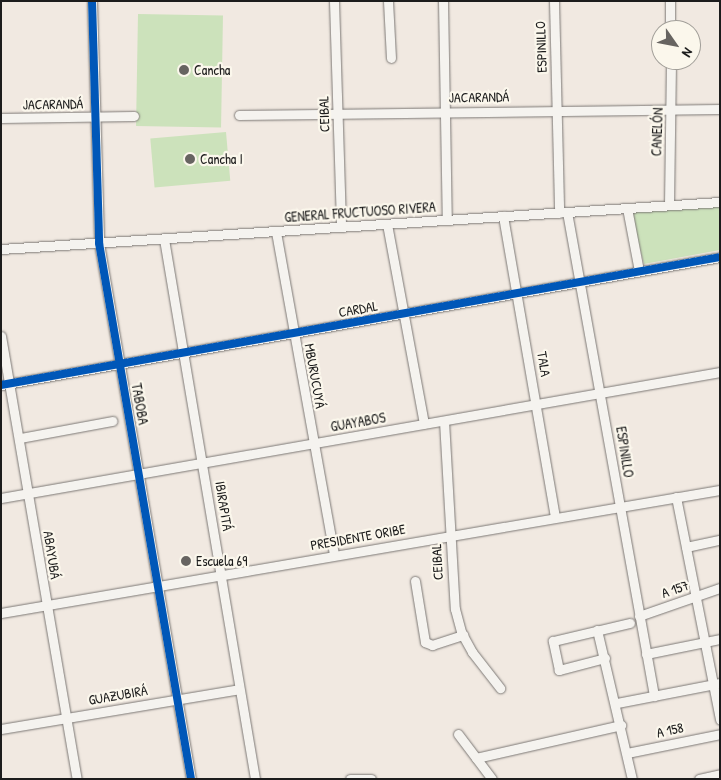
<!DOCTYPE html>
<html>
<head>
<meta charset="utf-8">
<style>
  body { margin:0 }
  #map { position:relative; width:721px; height:780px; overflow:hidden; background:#f1e9e1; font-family:"Patrick Hand",sans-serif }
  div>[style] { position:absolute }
  .green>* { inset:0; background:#cce2bb; transform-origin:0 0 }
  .roads { filter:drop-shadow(0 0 1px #7c7875) drop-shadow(0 0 1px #7c7875) }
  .minor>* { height:9px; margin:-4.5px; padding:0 4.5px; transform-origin:4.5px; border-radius:4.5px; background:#f5f3ef }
  .cycleway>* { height:8px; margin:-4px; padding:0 4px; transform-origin:4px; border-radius:4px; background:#0057b8 }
  .dots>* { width:14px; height:14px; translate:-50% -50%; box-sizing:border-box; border:2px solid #fbf7ec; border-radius:50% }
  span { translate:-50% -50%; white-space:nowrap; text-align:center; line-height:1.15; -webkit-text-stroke:4.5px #fbf7ec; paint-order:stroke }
  .street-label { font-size:14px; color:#1c1c1c }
  .poi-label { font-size:14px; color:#1c1c1c }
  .left { translate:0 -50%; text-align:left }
  .frame { position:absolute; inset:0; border:2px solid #1c1c1c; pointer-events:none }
  .north { position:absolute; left:651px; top:20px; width:50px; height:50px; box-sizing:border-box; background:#fbf7ec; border:1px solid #a29f99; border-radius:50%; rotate:123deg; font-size:14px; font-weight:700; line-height:20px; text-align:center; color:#1c1c1c }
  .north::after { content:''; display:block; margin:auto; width:18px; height:22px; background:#676461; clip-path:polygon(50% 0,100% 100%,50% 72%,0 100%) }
</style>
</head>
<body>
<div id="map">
  <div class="green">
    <div style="left:138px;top:14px;width:85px;height:112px;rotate:1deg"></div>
    <div style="left:226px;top:132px;width:49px;height:76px;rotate:85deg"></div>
    <div style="clip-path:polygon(720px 206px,720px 250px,644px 264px,630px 211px)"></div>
  </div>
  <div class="roads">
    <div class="minor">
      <div style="left:92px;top:1px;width:242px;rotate:88.3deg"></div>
      <div style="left:99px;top:243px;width:544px;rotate:80.26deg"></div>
      <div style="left:334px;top:1px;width:225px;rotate:88.2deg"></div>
      <div style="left:388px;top:1px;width:57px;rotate:87deg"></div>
      <div style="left:443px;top:1px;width:219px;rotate:89deg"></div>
      <div style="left:554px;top:1px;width:212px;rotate:88.6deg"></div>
      <div style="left:670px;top:1px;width:29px;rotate:90deg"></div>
      <div style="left:239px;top:115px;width:481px;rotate:-0.7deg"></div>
      <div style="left:1px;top:118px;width:133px;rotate:-0.9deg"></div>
      <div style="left:669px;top:205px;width:145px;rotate:-89.2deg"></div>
      <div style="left:627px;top:208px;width:64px;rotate:79.2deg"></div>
      <div style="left:567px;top:212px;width:492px;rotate:79.8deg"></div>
      <div style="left:503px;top:216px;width:305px;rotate:80.2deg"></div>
      <div style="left:387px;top:224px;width:203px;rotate:79.5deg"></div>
      <div style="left:276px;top:232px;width:328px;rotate:79.8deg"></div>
      <div style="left:164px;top:239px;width:548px;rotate:80.43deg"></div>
      <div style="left:1px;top:249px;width:721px;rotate:-3.74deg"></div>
      <div style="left:1px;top:336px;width:449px;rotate:80.3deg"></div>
      <div style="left:1px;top:385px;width:730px;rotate:-10.09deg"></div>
      <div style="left:444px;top:421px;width:188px;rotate:86.7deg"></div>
      <div style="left:455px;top:609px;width:24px;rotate:75deg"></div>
      <div style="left:461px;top:632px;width:23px;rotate:61deg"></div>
      <div style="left:472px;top:652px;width:46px;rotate:52.1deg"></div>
      <div style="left:20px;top:438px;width:94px;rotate:-10.5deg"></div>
      <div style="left:676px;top:497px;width:227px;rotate:78.8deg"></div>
      <div style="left:1px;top:498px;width:730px;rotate:-9.94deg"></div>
      <div style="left:686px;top:547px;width:35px;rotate:-12deg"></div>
      <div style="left:415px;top:581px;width:62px;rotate:80.7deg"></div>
      <div style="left:425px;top:642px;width:8px;rotate:23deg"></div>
      <div style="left:432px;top:645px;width:33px;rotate:-18deg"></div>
      <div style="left:1px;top:613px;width:729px;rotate:-9.71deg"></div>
      <div style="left:639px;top:616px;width:86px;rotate:-19.1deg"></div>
      <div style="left:597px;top:630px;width:153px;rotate:76.8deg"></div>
      <div style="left:646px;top:654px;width:76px;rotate:-11.5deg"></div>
      <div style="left:605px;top:658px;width:48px;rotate:165.4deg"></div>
      <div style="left:559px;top:670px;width:30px;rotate:-102deg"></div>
      <div style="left:553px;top:641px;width:79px;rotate:-13.2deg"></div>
      <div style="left:617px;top:703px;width:105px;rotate:-11deg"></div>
      <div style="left:1px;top:729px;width:241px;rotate:-9.5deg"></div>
      <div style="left:458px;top:734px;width:56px;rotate:52.9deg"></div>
      <div style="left:627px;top:753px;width:95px;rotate:-11.5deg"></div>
      <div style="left:476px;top:758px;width:149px;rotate:-12.8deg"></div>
      <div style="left:350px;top:779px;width:21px"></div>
      <div style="left:699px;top:779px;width:22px;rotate:-13deg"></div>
    </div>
  </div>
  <div class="cycleway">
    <div style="left:92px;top:1px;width:242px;rotate:88.3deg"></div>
    <div style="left:99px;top:243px;width:544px;rotate:80.26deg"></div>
    <div style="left:1px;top:385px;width:730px;rotate:-10.09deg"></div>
  </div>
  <div class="dots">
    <div style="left:184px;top:70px;background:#676461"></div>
    <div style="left:190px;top:159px;background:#676461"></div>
    <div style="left:186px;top:561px;background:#676461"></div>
  </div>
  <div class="street-label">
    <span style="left:541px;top:47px;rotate:-92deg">ESPINILLO</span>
    <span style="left:479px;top:97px;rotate:-1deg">JACARANDÁ</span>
    <span style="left:53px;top:104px;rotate:-1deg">JACARANDÁ</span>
    <span style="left:324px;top:114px;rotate:-92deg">CEIBAL</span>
    <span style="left:657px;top:132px;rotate:-88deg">CANELÓN</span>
    <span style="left:360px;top:212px;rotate:-4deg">GENERAL FRUCTUOSO RIVERA</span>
    <span style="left:358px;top:309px;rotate:-10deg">CARDAL</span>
    <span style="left:544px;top:364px;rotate:81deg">TALA</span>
    <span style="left:315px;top:376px;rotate:80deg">MBURUCUYÁ</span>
    <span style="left:140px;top:404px;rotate:80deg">TABOBA</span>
    <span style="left:358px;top:422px;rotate:-10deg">GUAYABOS</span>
    <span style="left:625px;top:452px;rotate:81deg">ESPINILLO</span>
    <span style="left:224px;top:506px;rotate:81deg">IBIRAPITÁ</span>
    <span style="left:358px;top:537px;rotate:-10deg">PRESIDENTE ORIBE</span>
    <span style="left:52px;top:555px;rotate:81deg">ABAYUBÁ</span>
    <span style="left:437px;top:562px;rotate:-93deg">CEIBAL</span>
    <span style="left:675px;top:589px;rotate:-19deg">A 157</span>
    <span style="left:118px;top:695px;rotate:-10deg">GUAZUBIRÁ</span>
    <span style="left:670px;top:730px;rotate:-12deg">A 158</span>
  </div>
  <div class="poi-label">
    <span class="left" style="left:194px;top:70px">Cancha</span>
    <span class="left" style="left:200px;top:159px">Cancha I</span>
    <span class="left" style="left:196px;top:561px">Escuela 69</span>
  </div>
  <div class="frame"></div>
  <div class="north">N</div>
</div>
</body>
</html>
